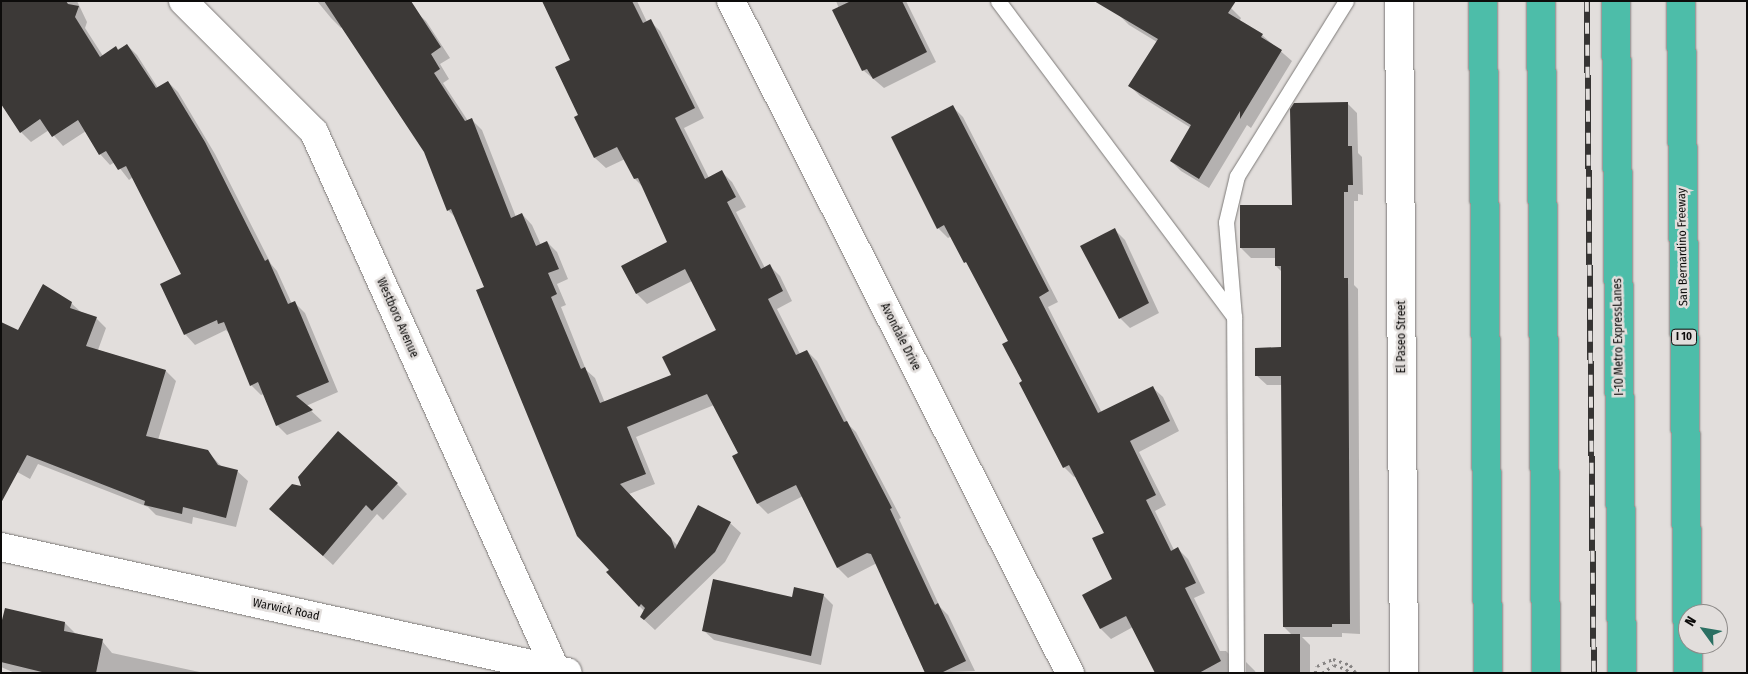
<!DOCTYPE html>
<html>
<head>
<meta charset="utf-8">
<style>
  body { margin:0 }
  #map { position:relative; width:1748px; height:674px; overflow:hidden; background:#e2dedc; font-family:"Fira Sans Condensed",sans-serif }
  div>[style] { position:absolute }
  .shadow>* { inset:0; background:#0003 }
  .building>* { inset:0; background:#3c3937; transform-origin:0 0 }
  .path>* { height:3px; margin-top:-1.5px; transform-origin:0; background:repeating-linear-gradient(90deg,#878483 0 2.5px,transparent 0 6.5px) }
  .roads { filter:drop-shadow(0 0 1px #7c7977) drop-shadow(0 0 1px #7c7977) }
  .lane>* { height:15px; margin:-7.5px; padding:0 7.5px; transform-origin:7.5px; border-radius:7.5px; background:#fff }
  .street>* { height:28px; margin:-14px; padding:0 14px; transform-origin:14px; border-radius:14px; background:#fff }
  .highway>* { height:28px; margin:-14px; padding:0 14px; transform-origin:14px; border-radius:14px; background:#4dbda9 }
  .rail>* { height:5.5px; margin-top:-2.75px; transform-origin:0; background:repeating-linear-gradient(90deg,#e2dedc 0 11px,#363433 0 22px); box-sizing:border-box; border-block:1px solid #363433 }
  span { translate:-50% -50%; white-space:nowrap; text-align:center; line-height:1.15; -webkit-text-stroke:5px #e2dedc; paint-order:stroke }
  .shield-label span { padding:1px 4px; background:#e2dedc; border:1px solid; border-radius:4px; -webkit-text-stroke-width:0 }
  .shield-label { font-size:11px; color:#0d0c0b; font-weight:700 }
  .street-label { font-size:12px; color:#0d0c0b }
  .frame { position:absolute; inset:0; border:2px solid #0d0c0b; pointer-events:none }
  .north { position:absolute; left:1678px; top:604px; width:50px; height:50px; box-sizing:border-box; background:#e2dedc; border:1px solid #8d8a88; border-radius:50%; rotate:302deg; font-size:14px; font-weight:700; line-height:20px; text-align:center; color:#0d0c0b }
  .north::after { content:''; display:block; margin:auto; width:18px; height:22px; background:#2b7063; clip-path:polygon(50% 0,100% 100%,50% 72%,0 100%) }
</style>
</head>
<body>
<div id="map">
  <div class="shadow">
    <div style="clip-path:polygon(1px 1px,77px 1px,87px 22px,85px 28px,103px 56px,127px 45px,137px 55px,158px 88px,168px 82px,178px 92px,215px 154px,271px 264px,277px 271px,292px 304px,295px 303px,305px 313px,338px 392px,306px 406px,322px 421px,287px 435px,277px 425px,264px 394px,261px 395px,251px 385px,230px 334px,226px 330px,195px 345px,185px 334px,183px 275px,133px 177px,129px 180px,115px 162px,110px 165px,100px 154px,86px 131px,63px 146px,49px 130px,31px 142px,21px 132px)"></div>
    <div style="clip-path:polygon(317px 1px,404px 1px,426px 21px,450px 58px,440px 64px,449px 79px,443px 83px,468px 121px,472px 120px,482px 130px,516px 217px,522px 214px,532px 225px,541px 245px,547px 242px,557px 252px,568px 279px,557px 284px,566px 305px,561px 307px,586px 370px,595px 378px,605px 403px,673px 376px,718px 331px,692px 281px,647px 304px,637px 294px,623px 266px,669px 242px,644px 188px,635px 179px,625px 159px,606px 168px,595px 158px,576px 118px,580px 116px,572px 60px,543px 1px,637px 1px,647px 22px,650px 21px,660px 31px,704px 118px,684px 128px,709px 178px,722px 172px,732px 182px,746px 207px,736px 212px,765px 268px,770px 266px,780px 276px,792px 301px,777px 309px,800px 354px,807px 351px,817px 361px,849px 425px,856px 432px,901px 518px,899px 519px,940px 607px,948px 615px,975px 671px,926px 673px,902px 623px,905px 622px,877px 563px,848px 578px,838px 568px,803px 496px,768px 514px,758px 504px,734px 457px,739px 454px,714px 405px,636px 437px,655px 484px,629px 494px,678px 546px,730px 523px,741px 533px,725px 562px,655px 630px,641px 617px,644px 611px,608px 573px,611px 570px,455px 217px,448px 210px,425px 151px,342px 27px,341px 28px,331px 18px)"></div>
    <div style="clip-path:polygon(836px 1px,906px 1px,936px 62px,884px 88px,863px 70px)"></div>
    <div style="clip-path:polygon(1231px 8px,1241px 18px,1239px 22px,1262px 35px,1292px 61px,1251px 128px,1247px 125px,1209px 188px,1181px 171px,1171px 161px,1191px 128px,1140px 96px,1130px 86px,1157px 42px,1129px 25px,1119px 15px)"></div>
    <div style="clip-path:polygon(1347px 103px,1357px 113px,1358px 153px,1362px 157px,1363px 195px,1358px 194px,1358px 201px,1354px 201px,1354px 285px,1358px 289px,1360px 634px,1342px 633px,1342px 637px,1302px 637px,1310px 645px,1310px 673px,1264px 673px,1265px 635px,1292px 635px,1284px 627px,1282px 385px,1267px 385px,1256px 375px,1282px 349px,1282px 272px,1276px 266px,1276px 258px,1251px 258px,1241px 248px,1293px 206px)"></div>
    <div style="clip-path:polygon(953px 107px,963px 117px,1058px 302px,1048px 307px,1102px 413px,1152px 387px,1163px 397px,1179px 431px,1139px 452px,1166px 505px,1155px 511px,1174px 550px,1178px 549px,1188px 559px,1205px 593px,1194px 598px,1220px 651px,1226px 651px,1236px 661px,1237px 673px,1156px 673px,1133px 627px,1111px 639px,1101px 629px,1114px 580px,1105px 533px,1076px 476px,1074px 477px,1064px 467px,1024px 382px,1010px 341px,952px 236px,948px 238px,938px 228px)"></div>
    <div style="clip-path:polygon(1115px 230px,1125px 240px,1159px 313px,1130px 328px,1120px 318px)"></div>
    <div style="clip-path:polygon(71px 303px,82px 313px,96px 318px,106px 328px,98px 350px,166px 371px,176px 381px,158px 440px,207px 451px,222px 467px,237px 471px,248px 481px,236px 527px,193px 517px,192px 524px,156px 515px,148px 507px,38px 464px,30px 479px,1px 463px,18px 332px)"></div>
    <div style="clip-path:polygon(397px 484px,407px 494px,383px 520px,377px 514px,333px 565px,271px 509px,304px 488px)"></div>
    <div style="clip-path:polygon(823px 595px,833px 605px,821px 665px,714px 640px,703px 630px,793px 598px)"></div>
    <div style="clip-path:polygon(65px 623px,75px 633px,102px 641px,112px 653px,204px 673px,15px 673px,1px 667px,1px 629px)"></div>
    <div style="clip-path:polygon(1246px 662px,1255px 671px,1256px 673px,1246px 673px)"></div>
  </div>
  <div class="building">
    <div style="clip-path:polygon(1px 1px,66px 1px,68px 4px,79px 6px,75px 17px,100px 57px,116px 46px,118px 50px,127px 44px,156px 88px,168px 81px,205px 142px,265px 261px,268px 259px,288px 304px,295px 301px,329px 382px,296px 396px,313px 410px,276px 426px,258px 382px,250px 386px,224px 322px,218px 324px,217px 320px,184px 335px,160px 284px,181px 274px,126px 166px,118px 170px,106px 151px,99px 155px,78px 120px,52px 137px,40px 119px,20px 133px,1px 104px)"></div>
    <div style="clip-path:polygon(324px 1px,411px 1px,441px 47px,431px 54px,440px 69px,434px 73px,465px 121px,472px 118px,511px 218px,522px 213px,536px 246px,547px 241px,559px 269px,548px 273px,557px 294px,551px 297px,581px 369px,585px 367px,600px 403px,671px 375px,662px 357px,716px 330px,685px 269px,636px 294px,621px 266px,667px 242px,638px 178px,634px 179px,617px 147px,594px 158px,574px 117px,578px 115px,555px 67px,570px 60px,542px 1px,632px 1px,643px 23px,651px 19px,695px 108px,675px 118px,705px 179px,722px 170px,736px 197px,727px 202px,761px 269px,770px 264px,783px 291px,768px 299px,796px 355px,807px 350px,844px 422px,847px 421px,892px 508px,890px 509px,935px 605px,938px 603px,966px 661px,941px 673px,925px 673px,871px 554px,867px 553px,837px 568px,796px 485px,757px 504px,732px 456px,738px 453px,707px 394px,627px 427px,646px 474px,620px 484px,671px 538px,675px 549px,698px 505px,731px 522px,715px 552px,644px 620px,640px 617px,645px 608px,641px 604px,639px 607px,606px 572px,609px 570px,577px 536px,476px 290px,484px 287px,451px 209px,447px 211px,424px 152px)"></div>
    <div style="clip-path:polygon(851px 1px,902px 1px,927px 52px,873px 79px,867px 69px,862px 71px,832px 10px)"></div>
    <div style="clip-path:polygon(1094px 1px,1236px 1px,1228px 13px,1263px 34px,1261px 37px,1282px 50px,1240px 119px,1240px 111px,1199px 179px,1170px 161px,1191px 125px,1128px 86px,1158px 39px)"></div>
    <div style="clip-path:polygon(1348px 102px,1348px 146px,1352px 146px,1353px 185px,1348px 185px,1348px 192px,1344px 192px,1344px 278px,1348px 278px,1350px 624px,1332px 624px,1332px 627px,1283px 627px,1281px 376px,1255px 376px,1255px 348px,1281px 347px,1281px 266px,1275px 266px,1275px 248px,1240px 248px,1240px 205px,1292px 205px,1290px 109px,1294px 103px)"></div>
    <div style="clip-path:polygon(953px 105px,1049px 291px,1039px 297px,1098px 413px,1153px 386px,1170px 421px,1130px 441px,1156px 495px,1146px 500px,1171px 551px,1178px 547px,1196px 583px,1185px 588px,1221px 661px,1199px 673px,1155px 673px,1126px 616px,1100px 629px,1082px 595px,1112px 579px,1092px 538px,1104px 533px,1069px 465px,1063px 468px,1019px 383px,1022px 381px,1002px 344px,1008px 341px,966px 262px,964px 263px,944px 225px,937px 229px,891px 137px)"></div>
    <div style="clip-path:polygon(1115px 228px,1149px 303px,1119px 319px,1080px 246px)"></div>
    <div style="clip-path:polygon(43px 284px,72px 302px,70px 308px,97px 317px,86px 346px,166px 370px,146px 436px,208px 450px,218px 465px,238px 470px,226px 518px,183px 507px,182px 514px,144px 505px,145px 501px,27px 455px,1px 503px,1px 322px,18px 330px)"></div>
    <div style="clip-path:polygon(338px 431px,398px 483px,372px 511px,366px 505px,323px 556px,269px 509px,292px 484px,301px 486px,298px 477px)"></div>
    <div style="clip-path:polygon(713px 579px,792px 597px,794px 587px,824px 594px,811px 656px,702px 631px)"></div>
    <div style="clip-path:polygon(5px 608px,65px 622px,64px 631px,103px 639px,96px 673px,46px 673px,1px 662px,1px 624px)"></div>
    <div style="left:1264px;top:634px;width:36px;height:39px"></div>
  </div>
  <div class="path">
    <div style="left:1315px;top:673px;width:7px;rotate:-74deg"></div>
    <div style="left:1317px;top:666px;width:17px;rotate:-24deg"></div>
    <div style="left:1333px;top:659px;width:18px;rotate:19deg"></div>
    <div style="left:1350px;top:665px;width:10px;rotate:53deg"></div>
    <div style="left:1322px;top:673px;width:14px;rotate:-34deg"></div>
    <div style="left:1334px;top:665px;width:13px;rotate:18deg"></div>
    <div style="left:1346px;top:669px;width:6px;rotate:45deg"></div>
  </div>
  <div class="roads">
    <div class="lane">
      <div style="left:998px;top:1px;width:394px;rotate:53.2deg"></div>
      <div style="left:1236px;top:673px;width:356px;rotate:-90.3deg"></div>
      <div style="left:1234px;top:317px;width:95px;rotate:-94.8deg"></div>
      <div style="left:1226px;top:222px;width:47px;rotate:-76.6deg"></div>
      <div style="left:1237px;top:176px;width:206px;rotate:-58.1deg"></div>
    </div>
    <div class="street">
      <div style="left:183px;top:1px;width:185px;rotate:45deg"></div>
      <div style="left:314px;top:132px;width:593px;rotate:65.81deg"></div>
      <div style="left:731px;top:1px;width:753px;rotate:63.23deg"></div>
      <div style="left:1399px;top:1px;width:672px;rotate:89.57deg"></div>
      <div style="left:1px;top:547px;width:580px;rotate:12.45deg"></div>
    </div>
    <div class="highway">
      <div style="left:1483px;top:1px;width:672px;rotate:89.57deg"></div>
      <div style="left:1541px;top:1px;width:672px;rotate:89.57deg"></div>
      <div style="left:1616px;top:1px;width:672px;rotate:89.49deg"></div>
      <div style="left:1681px;top:1px;width:672px;rotate:89.4deg"></div>
    </div>
  </div>
  <div class="rail">
    <div style="left:1587px;top:1px;width:672px;rotate:89.4deg"></div>
  </div>
  <div class="shield-label">
    <span style="left:1684px;top:337px">I 10</span>
  </div>
  <div class="street-label">
    <span style="left:1683px;top:247px;rotate:-91deg">San Bernardino Freeway</span>
    <span style="left:397px;top:318px;rotate:66deg">Westboro Avenue</span>
    <span style="left:900px;top:337px;rotate:63deg">Avondale Drive</span>
    <span style="left:1402px;top:337px;rotate:-90deg">El Paseo Street</span>
    <span style="left:1619px;top:337px;rotate:-91deg">I-10 Metro ExpressLanes</span>
    <span style="left:286px;top:610px;rotate:12deg">Warwick Road</span>
  </div>
  <div class="frame"></div>
  <div class="north">N</div>
</div>
</body>
</html>
